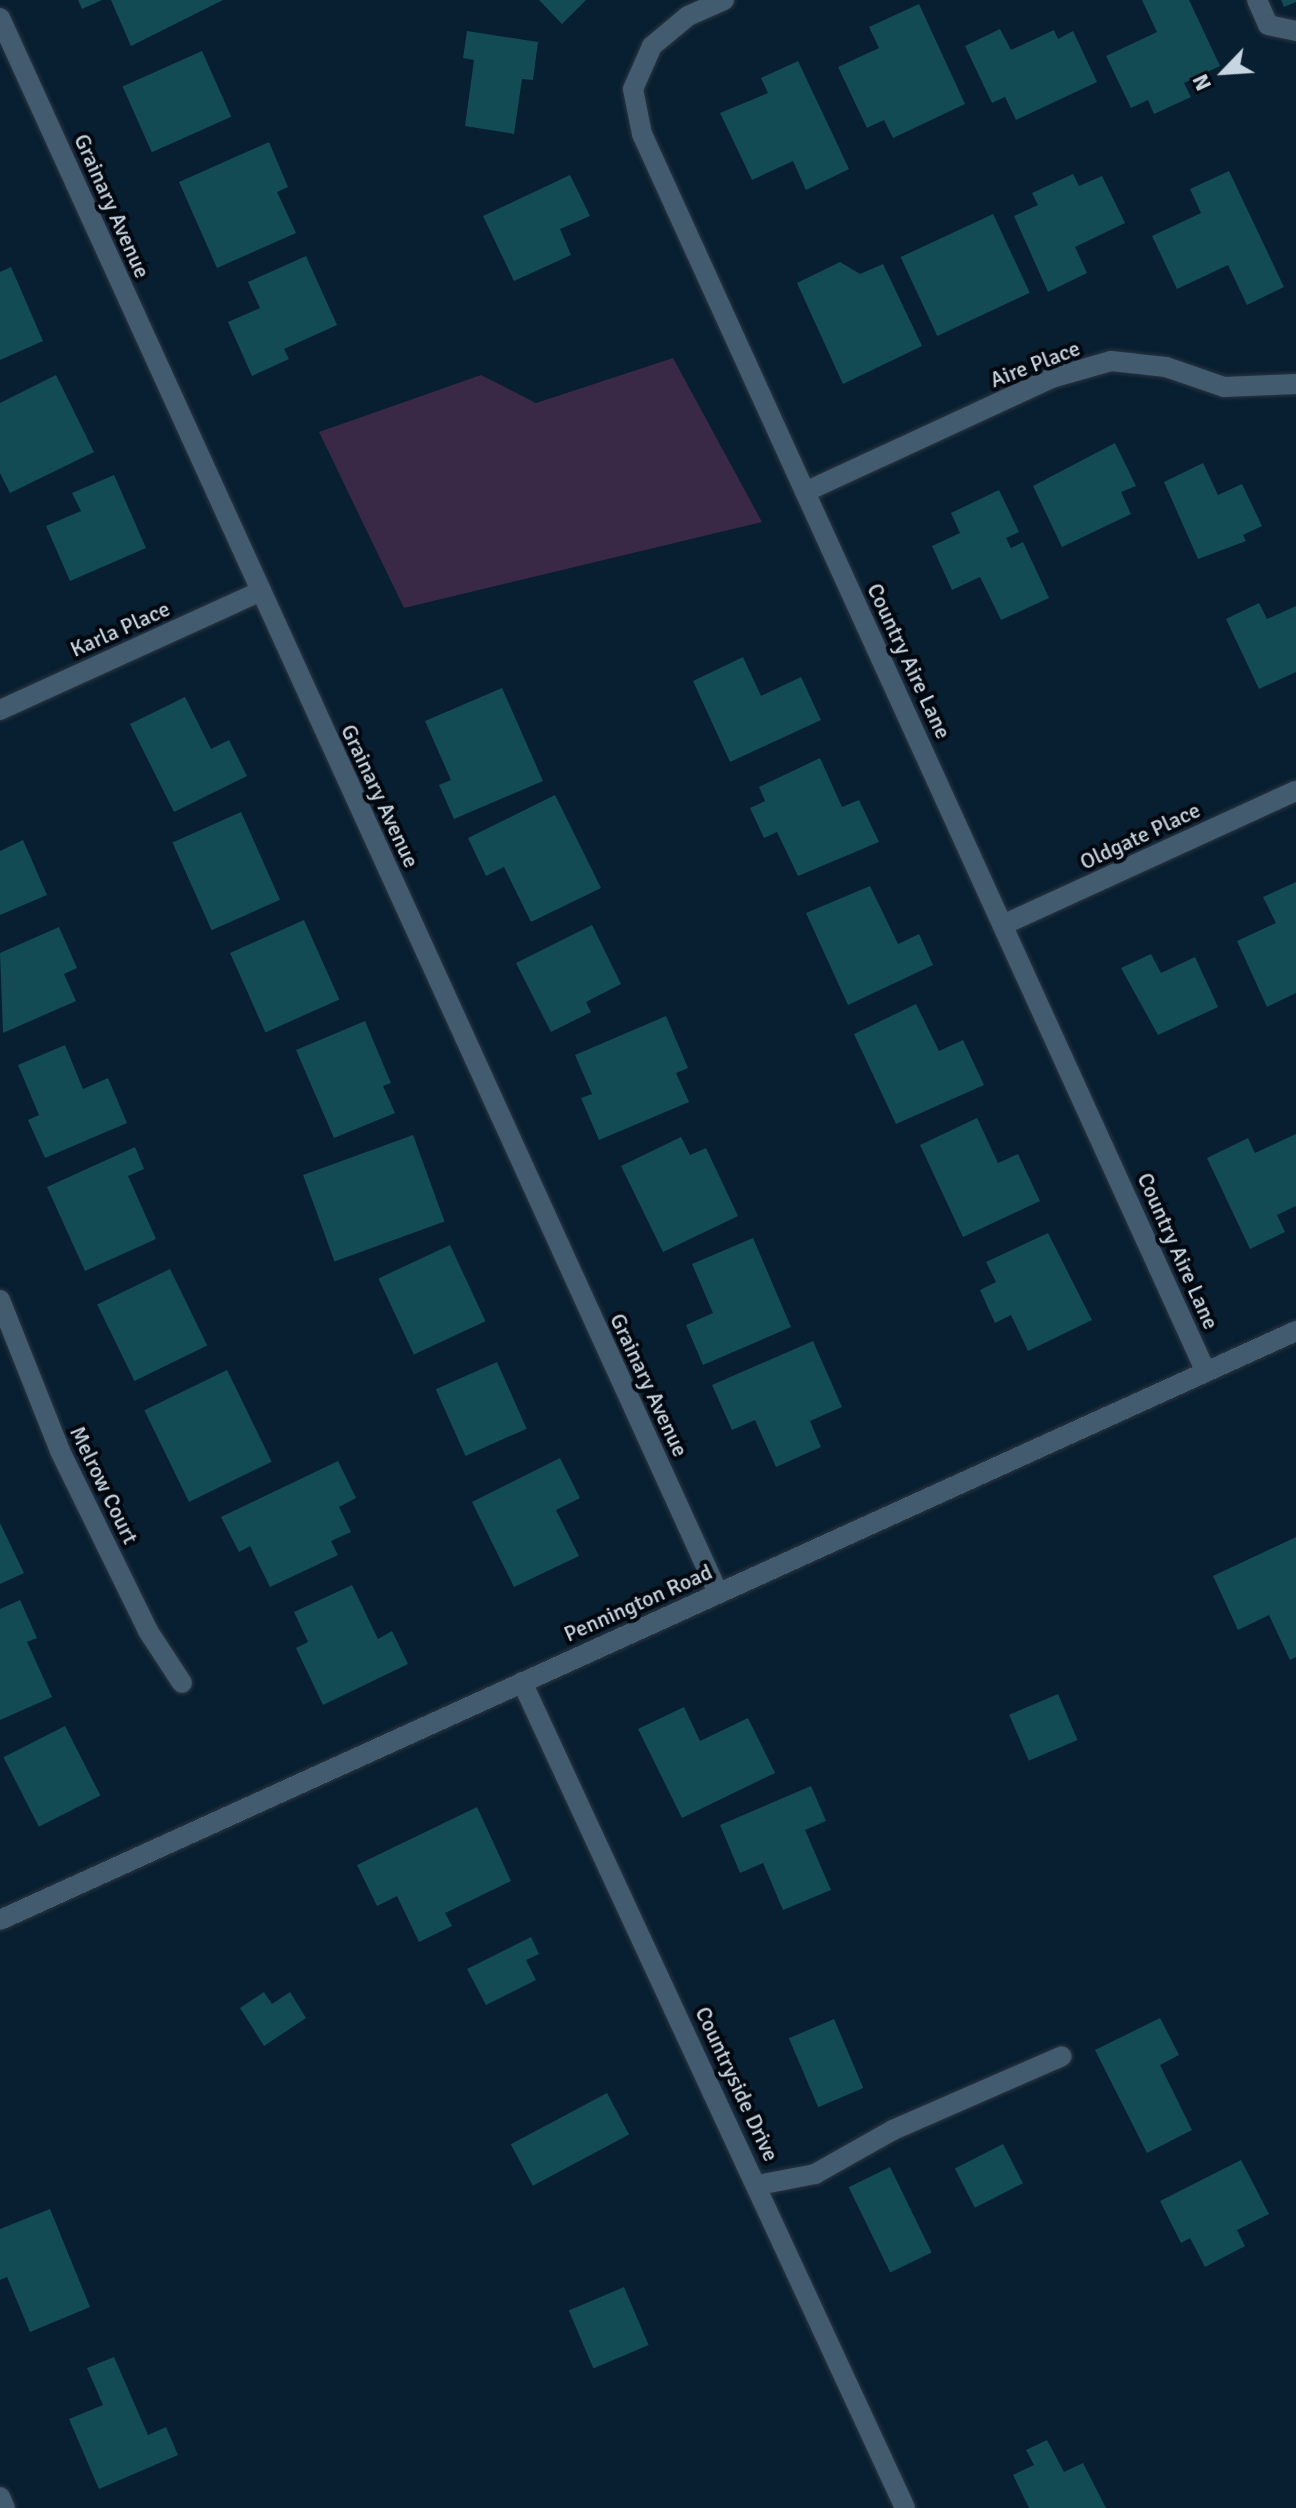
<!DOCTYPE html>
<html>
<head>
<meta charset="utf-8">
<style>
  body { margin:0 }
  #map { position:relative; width:1296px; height:2508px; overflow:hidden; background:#071f30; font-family:Signika,sans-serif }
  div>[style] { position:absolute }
  .green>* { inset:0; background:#392846 }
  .building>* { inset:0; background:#134b54; transform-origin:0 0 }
  .roads { filter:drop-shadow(0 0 2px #2c3543) drop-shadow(0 0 2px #2c3543) }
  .minor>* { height:20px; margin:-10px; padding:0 10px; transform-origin:10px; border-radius:10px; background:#425b6f }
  span { translate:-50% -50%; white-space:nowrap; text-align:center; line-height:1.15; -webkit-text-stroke:8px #02080f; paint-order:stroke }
  .street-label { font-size:22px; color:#c7d5e1 }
  .north { position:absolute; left:1184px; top:32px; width:80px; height:80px; -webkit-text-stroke:6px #02080f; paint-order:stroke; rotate:245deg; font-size:22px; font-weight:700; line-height:32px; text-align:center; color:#c7d5e1 }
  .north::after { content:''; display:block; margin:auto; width:28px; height:36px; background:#c7d5e1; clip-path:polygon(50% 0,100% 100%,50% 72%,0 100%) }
</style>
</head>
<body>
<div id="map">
  <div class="green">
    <div style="clip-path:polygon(673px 358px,762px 522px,404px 608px,319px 432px,481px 375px,536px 403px)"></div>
  </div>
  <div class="building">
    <div style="clip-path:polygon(78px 0,102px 0,82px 9px)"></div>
    <div style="clip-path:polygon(111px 0,223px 0,131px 46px)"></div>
    <div style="clip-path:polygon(539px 0,586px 0,562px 24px)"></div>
    <div style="clip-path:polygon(1142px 0,1189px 0,1220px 66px,1184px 83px,1191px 97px,1154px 114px,1148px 100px,1131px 108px,1106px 56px,1157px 32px)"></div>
    <div style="clip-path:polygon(1281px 0,1296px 0,1296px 2px,1284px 7px)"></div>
    <div style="clip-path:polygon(919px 4px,965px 104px,893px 138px,884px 120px,867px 128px,838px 67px,879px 48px,869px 27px)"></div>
    <div style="clip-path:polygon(1000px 29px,1011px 50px,1054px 30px,1058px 39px,1073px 31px,1097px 82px,1016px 120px,1005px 97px,992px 103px,965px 46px)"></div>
    <div style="clip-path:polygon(467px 31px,538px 42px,533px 80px,522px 79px,514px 134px,465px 126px,474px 60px,463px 58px)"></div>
    <div style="left:202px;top:51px;width:72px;height:87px;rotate:66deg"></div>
    <div style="clip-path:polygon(798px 61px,849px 169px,806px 190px,793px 161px,752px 180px,720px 113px,768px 93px,761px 78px)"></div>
    <div style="clip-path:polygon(269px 142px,288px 187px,277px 192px,296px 233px,217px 268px,179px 182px)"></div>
    <div style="clip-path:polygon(1229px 171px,1284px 287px,1247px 305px,1228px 265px,1177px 289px,1152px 236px,1201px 213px,1190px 189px)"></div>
    <div style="clip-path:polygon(1073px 174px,1079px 186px,1102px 176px,1125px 223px,1075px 247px,1087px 273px,1048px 292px,1014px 216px,1038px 205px,1032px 193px)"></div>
    <div style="clip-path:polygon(570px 175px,590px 216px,560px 229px,571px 255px,514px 281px,483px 216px)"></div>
    <div style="left:993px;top:214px;width:87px;height:102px;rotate:65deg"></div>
    <div style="clip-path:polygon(306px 256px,337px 325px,284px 349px,289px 359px,252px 376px,228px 322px,260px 308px,248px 282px)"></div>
    <div style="clip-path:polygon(840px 262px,860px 274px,883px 264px,922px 346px,843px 384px,797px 283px)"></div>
    <div style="clip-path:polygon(11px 267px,43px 341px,0 360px,0 272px)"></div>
    <div style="clip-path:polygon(56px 375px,94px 452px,10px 493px,0 473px,0 403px)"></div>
    <div style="clip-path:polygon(1115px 443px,1136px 486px,1121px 492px,1131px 514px,1062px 547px,1033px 486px)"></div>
    <div style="clip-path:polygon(1203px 463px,1218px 495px,1242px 484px,1262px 526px,1243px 535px,1246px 541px,1198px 559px,1164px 482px)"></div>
    <div style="clip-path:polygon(114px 475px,146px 548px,70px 581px,46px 526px,81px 511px,72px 493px)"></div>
    <div style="clip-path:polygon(999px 490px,1019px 532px,1006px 538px,1011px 548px,1023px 542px,1049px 598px,1001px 620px,980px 577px,952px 590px,932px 546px,960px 533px,951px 513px)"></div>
    <div style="clip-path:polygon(1259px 603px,1267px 619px,1296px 606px,1296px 672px,1259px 689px,1226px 619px)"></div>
    <div style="clip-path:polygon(743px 657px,761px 696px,801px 677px,821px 720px,730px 762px,693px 681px)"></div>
    <div style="clip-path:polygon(502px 688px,543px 781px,454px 819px,439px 785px,451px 780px,425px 721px)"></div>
    <div style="clip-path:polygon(185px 697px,211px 749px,229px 740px,247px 776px,174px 812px,130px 724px)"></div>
    <div style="clip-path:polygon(820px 758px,842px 807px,859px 800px,879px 842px,798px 876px,777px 832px,764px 838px,750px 808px,765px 801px,759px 787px)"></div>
    <div style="clip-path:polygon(555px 795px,601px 888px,531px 922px,504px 867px,486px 876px,468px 838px)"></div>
    <div style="left:241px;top:812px;width:96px;height:75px;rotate:66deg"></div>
    <div style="clip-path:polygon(23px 840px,47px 895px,0 915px,0 851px)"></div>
    <div style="clip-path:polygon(1296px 882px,1296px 993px,1267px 1007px,1237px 941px,1276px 923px,1263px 897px)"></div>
    <div style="clip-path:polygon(870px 886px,898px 944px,919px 934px,933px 965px,848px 1005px,806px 913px)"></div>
    <div style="left:304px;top:920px;width:87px;height:81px;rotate:66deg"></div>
    <div style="clip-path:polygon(592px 925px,621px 984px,586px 1002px,591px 1012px,551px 1032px,516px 963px)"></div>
    <div style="clip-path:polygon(59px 927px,77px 968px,64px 974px,76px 1001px,3px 1033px,0 953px)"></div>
    <div style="clip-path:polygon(1151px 954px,1161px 973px,1195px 957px,1218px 1007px,1158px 1035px,1121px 968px)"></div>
    <div style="clip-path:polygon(916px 1004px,939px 1051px,963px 1040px,984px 1085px,896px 1124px,854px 1034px)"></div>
    <div style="clip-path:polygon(666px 1016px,688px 1068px,676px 1073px,689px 1102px,599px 1140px,581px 1098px,592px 1094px,575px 1055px)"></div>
    <div style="clip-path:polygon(365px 1021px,391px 1083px,383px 1086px,395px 1113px,334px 1138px,296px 1050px)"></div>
    <div style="clip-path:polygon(65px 1045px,83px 1089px,108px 1078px,127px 1123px,45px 1158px,28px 1120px,39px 1115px,18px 1065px)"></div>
    <div style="clip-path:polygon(977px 1118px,998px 1163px,1018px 1154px,1040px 1201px,963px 1237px,920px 1145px)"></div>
    <div style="clip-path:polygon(1296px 1134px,1296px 1206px,1277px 1215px,1285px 1232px,1250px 1249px,1207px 1158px,1248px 1138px,1255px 1153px)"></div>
    <div style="left:413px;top:1135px;width:92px;height:117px;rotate:70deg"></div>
    <div style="clip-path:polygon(681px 1137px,690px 1155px,706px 1148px,738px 1216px,663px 1252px,621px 1166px)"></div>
    <div style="clip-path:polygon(135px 1147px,144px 1169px,128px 1176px,156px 1239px,85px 1271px,47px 1187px)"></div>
    <div style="clip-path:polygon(1048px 1233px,1092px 1320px,1028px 1351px,1011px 1315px,995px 1323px,980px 1290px,996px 1282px,986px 1262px)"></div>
    <div style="clip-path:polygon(753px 1238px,791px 1327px,703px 1365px,686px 1325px,713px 1313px,692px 1264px)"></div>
    <div style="left:450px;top:1245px;width:84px;height:79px;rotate:65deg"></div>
    <div style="left:170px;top:1269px;width:85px;height:81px;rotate:64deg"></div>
    <div style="clip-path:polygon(813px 1341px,842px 1407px,810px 1421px,821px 1447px,776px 1467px,755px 1420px,732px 1430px,712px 1385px)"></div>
    <div style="left:497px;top:1362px;width:73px;height:67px;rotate:66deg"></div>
    <div style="left:227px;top:1370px;width:102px;height:92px;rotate:64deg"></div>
    <div style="clip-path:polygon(560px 1458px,580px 1498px,556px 1510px,579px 1556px,514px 1587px,472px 1502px)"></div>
    <div style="clip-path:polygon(338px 1461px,356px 1498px,339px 1507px,351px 1532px,331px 1541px,338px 1555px,270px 1587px,250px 1546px,239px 1552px,221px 1517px)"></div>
    <div style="clip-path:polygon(0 1523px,24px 1573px,0 1584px)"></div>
    <div style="clip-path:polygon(1296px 1537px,1296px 1657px,1290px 1660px,1269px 1615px,1238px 1630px,1213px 1576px)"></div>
    <div style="clip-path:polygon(352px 1585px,378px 1639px,392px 1631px,408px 1664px,323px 1705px,296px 1648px,308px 1642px,294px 1612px)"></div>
    <div style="clip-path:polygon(20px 1600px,37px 1638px,27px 1642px,52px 1697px,0 1720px,0 1609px)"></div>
    <div style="left:1058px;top:1694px;width:50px;height:53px;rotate:67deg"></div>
    <div style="clip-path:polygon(684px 1707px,700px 1741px,748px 1718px,775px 1773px,682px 1818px,638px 1729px)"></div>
    <div style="left:65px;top:1726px;width:78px;height:69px;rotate:63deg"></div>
    <div style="clip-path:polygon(811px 1786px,826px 1821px,805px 1830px,831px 1890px,783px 1910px,763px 1863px,740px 1873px,720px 1825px)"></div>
    <div style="clip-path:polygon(477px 1807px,511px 1881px,445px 1913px,452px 1926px,419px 1942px,397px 1896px,377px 1906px,357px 1865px)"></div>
    <div style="clip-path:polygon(531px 1937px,539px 1954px,526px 1960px,536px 1980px,486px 2005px,467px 1969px)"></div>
    <div style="clip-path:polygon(264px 1992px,272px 2004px,290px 1992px,306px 2018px,264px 2046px,240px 2008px)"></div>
    <div style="clip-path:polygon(1160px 2018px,1179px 2055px,1160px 2065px,1192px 2130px,1147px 2153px,1095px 2050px)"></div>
    <div style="left:834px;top:2019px;width:75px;height:49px;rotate:67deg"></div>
    <div style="left:607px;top:2093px;width:47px;height:109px;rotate:62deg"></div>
    <div style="left:1003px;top:2144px;width:44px;height:54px;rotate:63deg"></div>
    <div style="clip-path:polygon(1241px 2160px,1269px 2214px,1237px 2230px,1245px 2246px,1205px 2267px,1190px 2238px,1181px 2243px,1160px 2201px)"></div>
    <div style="left:890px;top:2167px;width:95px;height:46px;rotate:64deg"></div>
    <div style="clip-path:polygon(50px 2209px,90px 2307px,30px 2332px,7px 2277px,0 2280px,0 2229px)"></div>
    <div style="left:624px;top:2287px;width:63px;height:60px;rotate:67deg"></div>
    <div style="clip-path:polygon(114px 2357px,148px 2435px,166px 2427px,178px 2455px,99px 2489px,69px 2419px,103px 2405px,87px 2368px)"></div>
    <div style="clip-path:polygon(1047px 2440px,1064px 2472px,1083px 2463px,1106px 2508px,1029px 2508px,1013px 2475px,1034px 2465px,1026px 2450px)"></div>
  </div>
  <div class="roads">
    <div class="minor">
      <div style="left:724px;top:0;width:39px;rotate:156deg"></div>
      <div style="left:688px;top:16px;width:47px;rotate:140.2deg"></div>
      <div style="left:652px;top:46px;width:47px;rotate:113.8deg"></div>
      <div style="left:633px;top:89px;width:46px;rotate:78.7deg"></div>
      <div style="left:642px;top:134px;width:1360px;rotate:65.51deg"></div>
      <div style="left:1257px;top:0;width:27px;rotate:66deg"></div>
      <div style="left:1268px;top:25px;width:29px;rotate:12deg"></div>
      <div style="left:0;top:18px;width:1731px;rotate:65.49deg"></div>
      <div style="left:805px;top:492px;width:272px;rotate:-24.8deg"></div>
      <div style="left:1052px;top:378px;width:61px;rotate:-16.1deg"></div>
      <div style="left:1111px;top:361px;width:55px;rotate:6.2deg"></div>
      <div style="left:1166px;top:367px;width:61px;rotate:19deg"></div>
      <div style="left:1224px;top:387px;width:72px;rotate:-2.4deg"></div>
      <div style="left:0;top:710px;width:287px;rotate:-24.5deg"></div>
      <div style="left:1005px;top:924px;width:320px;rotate:-24.6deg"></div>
      <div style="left:0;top:1300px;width:162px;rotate:68.3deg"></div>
      <div style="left:60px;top:1451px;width:200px;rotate:63.9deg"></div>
      <div style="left:148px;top:1631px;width:62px;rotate:56.8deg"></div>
      <div style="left:522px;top:1682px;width:910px;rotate:65.12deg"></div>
      <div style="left:0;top:1920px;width:1424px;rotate:-24.44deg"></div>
      <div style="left:758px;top:2185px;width:58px;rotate:-10.9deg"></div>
      <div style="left:815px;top:2174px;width:90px;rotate:-29.4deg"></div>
      <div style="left:893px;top:2130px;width:184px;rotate:-23.6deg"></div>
      <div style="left:0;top:2497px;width:12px;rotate:66deg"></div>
    </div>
  </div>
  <div class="street-label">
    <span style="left:112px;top:206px;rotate:66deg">Grainary Avenue</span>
    <span style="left:1035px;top:364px;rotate:-21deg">Aire Place</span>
    <span style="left:120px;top:629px;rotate:-24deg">Karla Place</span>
    <span style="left:909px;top:661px;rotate:65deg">Country Aire Lane</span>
    <span style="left:380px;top:796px;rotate:65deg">Grainary Avenue</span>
    <span style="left:1140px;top:836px;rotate:-25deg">Oldgate Place</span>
    <span style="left:1178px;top:1251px;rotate:66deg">Country Aire Lane</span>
    <span style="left:649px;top:1385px;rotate:65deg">Grainary Avenue</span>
    <span style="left:104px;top:1485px;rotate:64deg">Melrow Court</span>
    <span style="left:638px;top:1603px;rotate:-24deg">Pennington Road</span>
    <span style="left:737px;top:2084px;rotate:65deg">Countryside Drive</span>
  </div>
  <div class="north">N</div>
</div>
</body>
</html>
